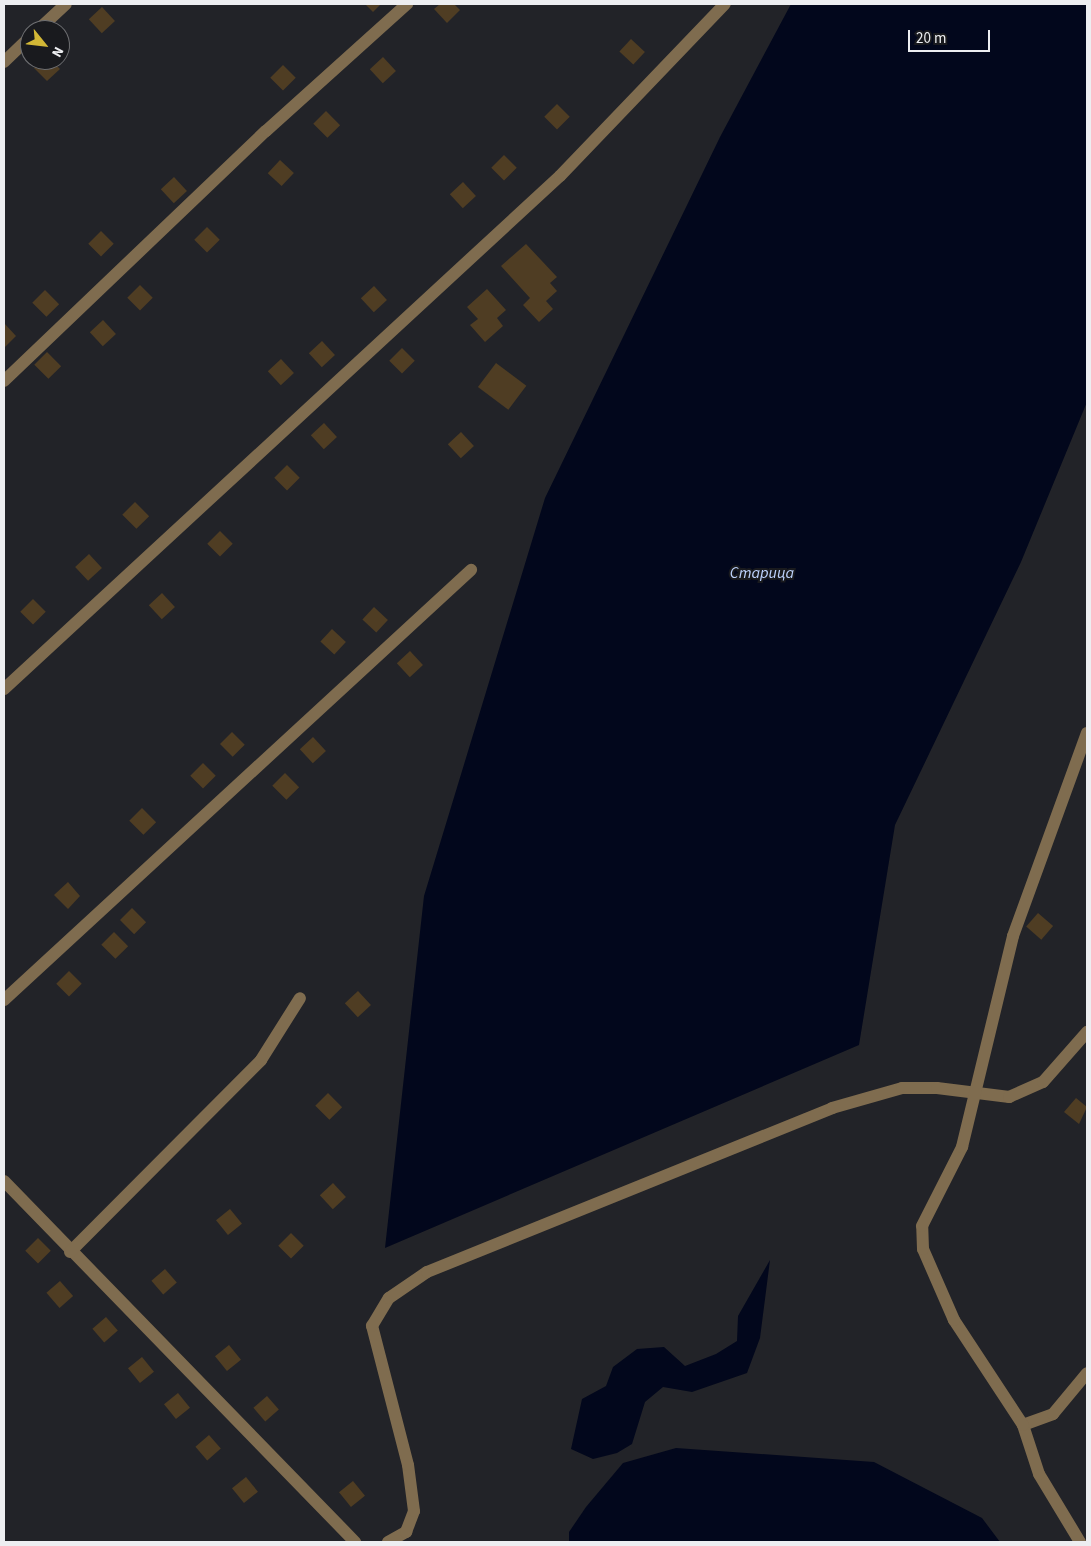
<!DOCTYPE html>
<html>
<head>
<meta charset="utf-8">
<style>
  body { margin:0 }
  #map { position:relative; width:1091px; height:1546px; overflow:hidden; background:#222328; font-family:"Source Sans 3",sans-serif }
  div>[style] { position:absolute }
  .water>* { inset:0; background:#02071c }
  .building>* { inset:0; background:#4f3d23; transform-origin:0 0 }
  .minor>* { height:12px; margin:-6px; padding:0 6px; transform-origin:6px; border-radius:6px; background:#7f6c4f }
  span { translate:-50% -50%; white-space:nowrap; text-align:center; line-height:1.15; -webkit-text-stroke:4px #191a1e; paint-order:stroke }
  .water-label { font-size:16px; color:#bed3fd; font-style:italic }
  .frame { position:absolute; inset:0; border:5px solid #edeef1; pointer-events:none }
  .north { position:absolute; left:20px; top:20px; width:50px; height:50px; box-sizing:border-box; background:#191a1e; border:1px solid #6e6f72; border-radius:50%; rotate:119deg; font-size:14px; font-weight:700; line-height:20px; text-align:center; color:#edeef1 }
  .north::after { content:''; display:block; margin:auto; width:18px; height:22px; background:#d2b736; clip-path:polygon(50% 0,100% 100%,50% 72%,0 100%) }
  .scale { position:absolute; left:908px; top:30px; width:82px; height:22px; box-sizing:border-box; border:2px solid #edeef1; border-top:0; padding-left:6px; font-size:15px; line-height:18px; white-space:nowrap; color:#edeef1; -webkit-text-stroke:4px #191a1e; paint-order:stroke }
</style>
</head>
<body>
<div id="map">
  <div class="water">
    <div style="clip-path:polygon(791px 4px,1087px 4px,1087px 402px,1021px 562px,895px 825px,859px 1045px,385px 1248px,424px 896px,545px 498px,720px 137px)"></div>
    <div style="clip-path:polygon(770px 1260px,760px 1338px,747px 1373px,692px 1392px,663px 1387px,645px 1402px,632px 1444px,617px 1453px,593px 1459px,571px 1449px,582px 1399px,606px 1386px,613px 1367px,637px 1349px,664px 1347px,685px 1366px,716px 1354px,737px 1341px,738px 1316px)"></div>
    <div style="clip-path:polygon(676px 1448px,874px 1462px,982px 1518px,1000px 1542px,569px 1542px,569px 1532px,586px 1507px,623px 1463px)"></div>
  </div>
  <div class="building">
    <div style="clip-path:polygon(365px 4px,381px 4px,373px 12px)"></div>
    <div style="clip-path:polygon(440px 4px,454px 4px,460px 10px,447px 23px,434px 9px)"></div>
    <div style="left:102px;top:7px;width:19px;height:18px;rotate:47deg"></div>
    <div style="left:631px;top:39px;width:19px;height:17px;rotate:43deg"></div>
    <div style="left:383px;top:57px;width:19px;height:18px;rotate:47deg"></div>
    <div style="clip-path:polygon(42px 60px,51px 60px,60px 69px,47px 81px,34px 68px)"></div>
    <div style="left:283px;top:65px;width:18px;height:18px;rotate:45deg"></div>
    <div style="left:557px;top:104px;width:18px;height:18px;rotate:45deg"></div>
    <div style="left:326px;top:111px;width:20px;height:18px;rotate:45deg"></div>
    <div style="left:504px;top:155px;width:18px;height:18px;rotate:45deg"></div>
    <div style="left:280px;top:160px;width:19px;height:18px;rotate:43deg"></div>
    <div style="left:174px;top:177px;width:19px;height:18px;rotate:47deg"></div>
    <div style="left:463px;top:182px;width:19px;height:18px;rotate:47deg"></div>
    <div style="left:207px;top:227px;width:18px;height:18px;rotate:45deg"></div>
    <div style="left:101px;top:231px;width:18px;height:18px;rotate:45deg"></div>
    <div style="clip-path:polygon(526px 244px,557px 277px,550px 283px,557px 291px,546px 301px,553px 309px,539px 322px,523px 305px,530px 298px,501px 266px)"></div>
    <div style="left:140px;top:285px;width:18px;height:18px;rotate:45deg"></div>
    <div style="left:374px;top:286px;width:19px;height:18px;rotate:47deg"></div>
    <div style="clip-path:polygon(487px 289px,506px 310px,497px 318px,503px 326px,485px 342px,470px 325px,478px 319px,467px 307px)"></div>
    <div style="left:45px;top:290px;width:20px;height:18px;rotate:45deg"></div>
    <div style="left:103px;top:320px;width:19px;height:18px;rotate:47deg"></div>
    <div style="clip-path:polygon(4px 323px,16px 336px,4px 348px)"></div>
    <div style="left:322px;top:341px;width:19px;height:18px;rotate:47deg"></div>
    <div style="left:402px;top:348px;width:18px;height:18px;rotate:45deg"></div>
    <div style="left:47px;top:352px;width:20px;height:18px;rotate:45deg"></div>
    <div style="left:281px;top:359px;width:19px;height:18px;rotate:47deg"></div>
    <div style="left:496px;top:363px;width:38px;height:30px;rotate:37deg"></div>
    <div style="left:324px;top:423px;width:19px;height:18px;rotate:47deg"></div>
    <div style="left:461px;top:432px;width:19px;height:18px;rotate:47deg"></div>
    <div style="left:287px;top:465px;width:18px;height:18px;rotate:45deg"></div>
    <div style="left:135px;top:502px;width:20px;height:18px;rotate:45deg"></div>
    <div style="left:220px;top:531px;width:18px;height:18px;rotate:45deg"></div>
    <div style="left:89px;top:554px;width:19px;height:19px;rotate:47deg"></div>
    <div style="left:162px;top:593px;width:19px;height:18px;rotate:47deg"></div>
    <div style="left:33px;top:599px;width:18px;height:18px;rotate:45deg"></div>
    <div style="left:374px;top:607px;width:19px;height:17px;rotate:43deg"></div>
    <div style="left:332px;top:629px;width:19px;height:17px;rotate:43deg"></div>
    <div style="left:410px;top:651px;width:19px;height:18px;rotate:47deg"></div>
    <div style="left:232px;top:732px;width:18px;height:17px;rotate:45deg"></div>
    <div style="left:313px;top:737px;width:19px;height:18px;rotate:47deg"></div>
    <div style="left:203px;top:763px;width:18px;height:18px;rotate:45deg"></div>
    <div style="left:285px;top:773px;width:20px;height:18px;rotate:45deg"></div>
    <div style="left:142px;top:808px;width:20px;height:18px;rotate:45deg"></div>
    <div style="clip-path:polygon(68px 882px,80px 896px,68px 909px,54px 895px)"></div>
    <div style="left:132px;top:908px;width:20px;height:17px;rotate:45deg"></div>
    <div style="left:1038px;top:913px;width:20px;height:18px;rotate:41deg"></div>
    <div style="left:114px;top:932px;width:20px;height:18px;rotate:45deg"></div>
    <div style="left:69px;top:971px;width:18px;height:18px;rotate:45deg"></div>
    <div style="left:358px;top:991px;width:19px;height:18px;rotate:47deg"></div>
    <div style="left:328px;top:1093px;width:20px;height:18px;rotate:45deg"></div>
    <div style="clip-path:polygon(1076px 1098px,1087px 1107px,1079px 1124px,1064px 1112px)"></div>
    <div style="left:333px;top:1183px;width:19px;height:18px;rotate:47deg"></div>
    <div style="left:230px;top:1209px;width:19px;height:18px;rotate:51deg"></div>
    <div style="left:291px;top:1233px;width:18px;height:18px;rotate:45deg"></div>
    <div style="left:38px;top:1238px;width:18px;height:18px;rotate:45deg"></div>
    <div style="left:165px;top:1269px;width:18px;height:18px;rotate:49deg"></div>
    <div style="left:60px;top:1281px;width:20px;height:18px;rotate:49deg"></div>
    <div style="left:106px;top:1317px;width:18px;height:18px;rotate:49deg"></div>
    <div style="left:229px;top:1345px;width:19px;height:18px;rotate:51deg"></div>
    <div style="left:142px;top:1357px;width:19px;height:18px;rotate:51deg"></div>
    <div style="left:178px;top:1393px;width:19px;height:18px;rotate:51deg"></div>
    <div style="left:267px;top:1396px;width:18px;height:18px;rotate:49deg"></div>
    <div style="left:209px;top:1435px;width:18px;height:18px;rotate:49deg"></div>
    <div style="left:246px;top:1477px;width:19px;height:18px;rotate:51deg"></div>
    <div style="left:353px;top:1481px;width:19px;height:18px;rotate:51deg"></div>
  </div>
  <div class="minor">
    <div style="left:38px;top:30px;width:38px;rotate:-43deg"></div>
    <div style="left:4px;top:62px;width:36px;rotate:-44deg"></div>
    <div style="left:4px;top:381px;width:362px;rotate:-43.7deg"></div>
    <div style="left:266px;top:131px;width:190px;rotate:-42deg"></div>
    <div style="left:4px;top:689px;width:757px;rotate:-42.7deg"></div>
    <div style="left:560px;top:176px;width:238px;rotate:-46.2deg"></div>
    <div style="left:4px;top:1000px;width:635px;rotate:-42.64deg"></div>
    <div style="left:4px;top:1181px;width:504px;rotate:45.8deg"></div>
    <div style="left:70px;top:1252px;width:271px;rotate:-45.1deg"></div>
    <div style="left:261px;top:1060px;width:73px;rotate:-57.8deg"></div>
    <div style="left:1023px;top:1425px;width:32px;rotate:-20deg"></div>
    <div style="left:1053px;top:1414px;width:53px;rotate:-50.3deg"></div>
    <div style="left:388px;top:1542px;width:21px;rotate:-29deg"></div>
    <div style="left:406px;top:1532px;width:22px;rotate:-69deg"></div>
    <div style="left:414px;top:1511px;width:46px;rotate:-97.4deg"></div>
    <div style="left:408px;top:1465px;width:144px;rotate:-104.5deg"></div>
    <div style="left:372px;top:1326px;width:33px;rotate:-59deg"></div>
    <div style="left:389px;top:1298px;width:46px;rotate:-34.4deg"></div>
    <div style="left:427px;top:1272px;width:437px;rotate:-22deg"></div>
    <div style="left:832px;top:1108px;width:73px;rotate:-15.9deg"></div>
    <div style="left:902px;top:1088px;width:35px"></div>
    <div style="left:937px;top:1088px;width:73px;rotate:7.1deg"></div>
    <div style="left:1009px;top:1097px;width:37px;rotate:-24deg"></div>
    <div style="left:1043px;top:1082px;width:67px;rotate:-48.7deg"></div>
    <div style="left:1080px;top:1542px;width:79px;rotate:-121.1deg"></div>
    <div style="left:1039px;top:1474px;width:52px;rotate:-108.1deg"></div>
    <div style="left:1023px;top:1425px;width:126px;rotate:-123.3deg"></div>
    <div style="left:954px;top:1320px;width:77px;rotate:-113.6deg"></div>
    <div style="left:923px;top:1249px;width:23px;rotate:-92deg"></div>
    <div style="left:922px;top:1226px;width:89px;rotate:-63.1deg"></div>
    <div style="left:962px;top:1147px;width:217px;rotate:-76.4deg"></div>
    <div style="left:1013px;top:936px;width:216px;rotate:-70deg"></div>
  </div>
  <div class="water-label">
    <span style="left:762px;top:573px">Старица</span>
  </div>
  <div class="frame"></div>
  <div class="north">N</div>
  <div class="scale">20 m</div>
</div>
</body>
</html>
